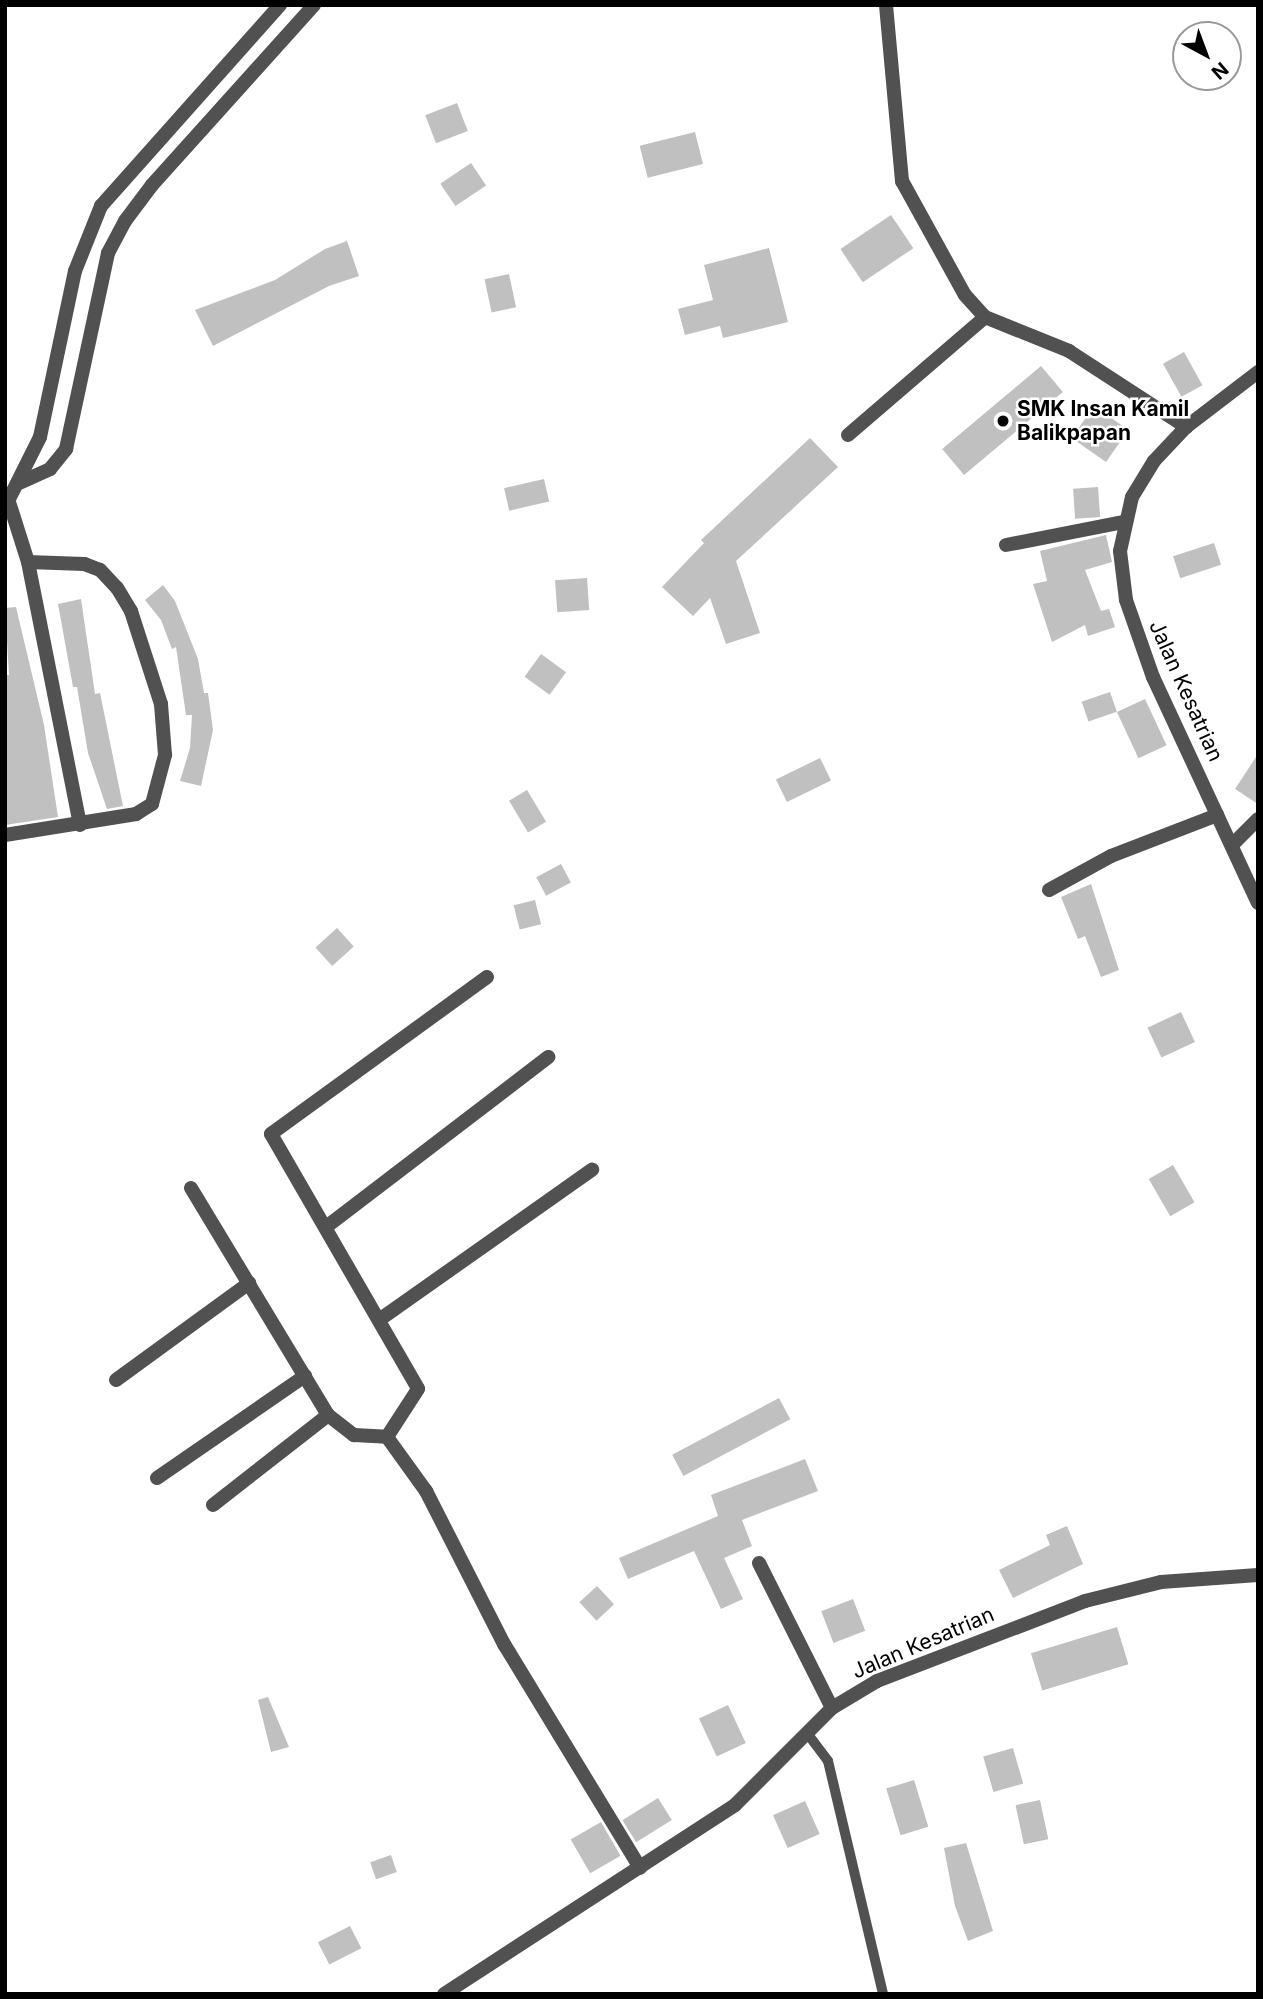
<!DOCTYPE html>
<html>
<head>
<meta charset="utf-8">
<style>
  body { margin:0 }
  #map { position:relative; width:1263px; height:1999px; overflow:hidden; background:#fff; font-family:Inter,sans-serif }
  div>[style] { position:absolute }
  .building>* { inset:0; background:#c0c0c0; transform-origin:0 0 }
  .service>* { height:10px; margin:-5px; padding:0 5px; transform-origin:5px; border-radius:5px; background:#515151 }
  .minor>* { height:14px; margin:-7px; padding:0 7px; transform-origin:7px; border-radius:7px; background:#515151 }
  .dots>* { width:19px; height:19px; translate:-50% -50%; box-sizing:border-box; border:4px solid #fff; border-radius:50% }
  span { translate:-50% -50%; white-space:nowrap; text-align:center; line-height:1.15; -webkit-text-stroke:5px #fff; paint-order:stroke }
  .poi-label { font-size:21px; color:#000; font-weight:700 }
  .left { translate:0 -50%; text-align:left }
  .street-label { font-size:21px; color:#000 }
  .frame { position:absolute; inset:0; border:7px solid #000; pointer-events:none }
  .north { position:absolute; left:1172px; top:21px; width:70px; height:70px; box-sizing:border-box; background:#fff; border:2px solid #999; border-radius:50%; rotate:139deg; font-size:19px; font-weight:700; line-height:28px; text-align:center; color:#000 }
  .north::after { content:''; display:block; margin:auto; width:24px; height:32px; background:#000; clip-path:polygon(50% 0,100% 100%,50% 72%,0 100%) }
</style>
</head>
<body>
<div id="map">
  <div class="building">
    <div style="left:457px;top:103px;width:30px;height:34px;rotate:69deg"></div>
    <div style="left:695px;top:132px;width:33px;height:57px;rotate:76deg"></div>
    <div style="left:471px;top:163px;width:27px;height:37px;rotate:56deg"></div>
    <div style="left:891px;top:215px;width:40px;height:61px;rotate:56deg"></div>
    <div style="clip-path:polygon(347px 241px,359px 276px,329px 286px,213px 346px,195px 310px,275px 280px,325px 249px)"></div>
    <div style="clip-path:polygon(769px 248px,788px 322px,723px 338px,720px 326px,685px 335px,678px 309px,713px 300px,704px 265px)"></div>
    <div style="left:509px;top:274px;width:34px;height:25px;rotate:78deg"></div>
    <div style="left:1184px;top:352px;width:38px;height:24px;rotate:61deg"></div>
    <div style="left:1041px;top:366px;width:34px;height:129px;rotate:50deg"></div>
    <div style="left:1094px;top:406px;width:42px;height:39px;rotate:35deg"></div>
    <div style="clip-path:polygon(810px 438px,838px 467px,736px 561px,760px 633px,726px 644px,710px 598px,693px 616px,662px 587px,704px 543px,701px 540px)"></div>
    <div style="left:544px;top:479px;width:23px;height:41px;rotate:77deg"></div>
    <div style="left:1098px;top:487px;width:30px;height:25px;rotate:86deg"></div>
    <div style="clip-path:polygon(1106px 535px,1112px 562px,1085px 570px,1101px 611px,1109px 609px,1115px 627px,1088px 636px,1085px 625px,1052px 642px,1033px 584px,1047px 581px,1040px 551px)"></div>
    <div style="left:1214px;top:543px;width:23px;height:43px;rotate:72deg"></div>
    <div style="left:587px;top:578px;width:32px;height:32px;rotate:86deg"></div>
    <div style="clip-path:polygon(163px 585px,175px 601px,198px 659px,204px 693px,208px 693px,213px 730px,201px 786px,180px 781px,190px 748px,192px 715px,186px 715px,176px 647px,172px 649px,161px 620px,145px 600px)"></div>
    <div style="clip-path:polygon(81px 599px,95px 694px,100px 693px,123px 806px,107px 809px,88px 753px,77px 687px,73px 687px,58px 604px)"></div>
    <div style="clip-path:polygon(16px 607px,44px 725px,58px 817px,5px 825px,5px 675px,9px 675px,5px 608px)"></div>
    <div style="left:541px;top:654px;width:31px;height:28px;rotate:36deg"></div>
    <div style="left:1110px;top:692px;width:21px;height:30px;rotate:71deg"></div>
    <div style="left:1145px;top:699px;width:51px;height:31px;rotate:65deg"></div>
    <div style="clip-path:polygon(1258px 754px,1258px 804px,1235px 789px)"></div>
    <div style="left:820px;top:758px;width:25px;height:49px;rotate:64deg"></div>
    <div style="left:527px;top:790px;width:37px;height:21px;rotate:59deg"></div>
    <div style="left:561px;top:864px;width:21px;height:28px;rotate:62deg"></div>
    <div style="clip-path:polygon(1091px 884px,1119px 970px,1101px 977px,1085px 936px,1078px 939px,1061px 897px)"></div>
    <div style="left:535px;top:900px;width:25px;height:22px;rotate:76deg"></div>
    <div style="left:337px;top:928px;width:25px;height:29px;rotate:48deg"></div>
    <div style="left:1181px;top:1012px;width:33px;height:37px;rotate:65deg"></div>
    <div style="left:1173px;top:1165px;width:43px;height:28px;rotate:60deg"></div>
    <div style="left:779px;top:1398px;width:24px;height:121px;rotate:62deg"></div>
    <div style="clip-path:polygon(805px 1459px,818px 1491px,742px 1520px,752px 1546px,724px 1558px,743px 1599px,721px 1609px,694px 1551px,628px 1579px,619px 1558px,718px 1516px,711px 1495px)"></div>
    <div style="clip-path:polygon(1067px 1526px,1083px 1564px,1013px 1598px,999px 1570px,1050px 1545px,1046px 1535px)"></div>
    <div style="left:597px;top:1586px;width:25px;height:24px;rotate:47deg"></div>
    <div style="left:853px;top:1599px;width:34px;height:34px;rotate:69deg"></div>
    <div style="left:1117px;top:1627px;width:39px;height:90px;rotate:73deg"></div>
    <div style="clip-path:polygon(268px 1697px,289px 1747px,271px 1752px,258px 1700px)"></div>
    <div style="left:728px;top:1705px;width:42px;height:32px;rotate:65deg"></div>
    <div style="left:1013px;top:1748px;width:37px;height:31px;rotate:74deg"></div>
    <div style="left:914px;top:1780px;width:49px;height:29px;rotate:73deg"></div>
    <div style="left:658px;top:1798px;width:26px;height:42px;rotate:58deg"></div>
    <div style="left:1040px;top:1800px;width:40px;height:25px;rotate:78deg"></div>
    <div style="left:805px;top:1801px;width:36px;height:35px;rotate:66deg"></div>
    <div style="left:601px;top:1822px;width:39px;height:35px;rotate:60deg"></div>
    <div style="clip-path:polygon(966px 1843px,993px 1931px,968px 1941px,955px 1906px,944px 1848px)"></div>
    <div style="left:391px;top:1855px;width:18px;height:22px;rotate:71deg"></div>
    <div style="left:350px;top:1926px;width:25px;height:36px;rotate:63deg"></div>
  </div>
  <div class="service">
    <div style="left:807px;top:1733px;width:35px;rotate:53deg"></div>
    <div style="left:828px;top:1761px;width:239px;rotate:76.7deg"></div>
  </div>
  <div class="minor">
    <div style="left:886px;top:5px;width:177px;rotate:84.8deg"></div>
    <div style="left:902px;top:181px;width:130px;rotate:61.1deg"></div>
    <div style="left:965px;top:295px;width:30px;rotate:48deg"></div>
    <div style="left:1258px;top:372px;width:91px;rotate:142.6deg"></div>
    <div style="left:1186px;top:427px;width:47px;rotate:133.3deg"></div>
    <div style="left:1154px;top:461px;width:42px;rotate:121.4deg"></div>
    <div style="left:1132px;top:497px;width:55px;rotate:102.5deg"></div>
    <div style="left:1120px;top:551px;width:49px;rotate:83deg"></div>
    <div style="left:1126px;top:600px;width:82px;rotate:70.7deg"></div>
    <div style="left:1153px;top:677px;width:249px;rotate:65.1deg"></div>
    <div style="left:848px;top:435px;width:181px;rotate:-40.7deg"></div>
    <div style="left:985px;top:317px;width:91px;rotate:22deg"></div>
    <div style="left:1069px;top:351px;width:140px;rotate:33deg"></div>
    <div style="left:19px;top:483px;width:34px;rotate:-24deg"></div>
    <div style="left:50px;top:469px;width:26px;rotate:-51deg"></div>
    <div style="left:66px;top:449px;width:200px;rotate:-77.9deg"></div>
    <div style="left:108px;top:253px;width:36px;rotate:-62deg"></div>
    <div style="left:125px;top:221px;width:45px;rotate:-53.1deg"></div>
    <div style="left:152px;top:185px;width:242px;rotate:-48deg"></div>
    <div style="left:9px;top:502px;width:63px;rotate:72.4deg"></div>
    <div style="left:28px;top:562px;width:268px;rotate:78.8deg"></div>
    <div style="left:5px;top:507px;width:78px;rotate:-63.4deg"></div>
    <div style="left:40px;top:437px;width:170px;rotate:-78.1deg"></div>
    <div style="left:75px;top:271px;width:70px;rotate:-68.2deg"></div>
    <div style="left:101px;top:206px;width:269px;rotate:-48.3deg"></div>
    <div style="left:1006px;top:545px;width:119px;rotate:-11.1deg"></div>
    <div style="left:5px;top:835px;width:133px;rotate:-9.1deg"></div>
    <div style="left:136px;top:814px;width:19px;rotate:-32deg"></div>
    <div style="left:152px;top:804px;width:51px;rotate:-75.1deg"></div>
    <div style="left:165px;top:755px;width:51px;rotate:-94.5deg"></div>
    <div style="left:161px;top:704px;width:98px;rotate:-107.9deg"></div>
    <div style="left:131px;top:611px;width:27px;rotate:-121deg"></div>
    <div style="left:117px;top:588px;width:25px;rotate:-133deg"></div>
    <div style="left:100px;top:570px;width:17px;rotate:-159deg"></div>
    <div style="left:84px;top:564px;width:56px;rotate:-178deg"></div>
    <div style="left:1233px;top:844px;width:35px;rotate:-45deg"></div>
    <div style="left:1049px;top:890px;width:71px;rotate:-28.7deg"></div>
    <div style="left:1111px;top:856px;width:114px;rotate:-21.1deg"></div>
    <div style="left:487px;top:977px;width:267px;rotate:144deg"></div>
    <div style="left:271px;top:1134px;width:294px;rotate:60deg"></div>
    <div style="left:418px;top:1389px;width:57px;rotate:122.9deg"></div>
    <div style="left:387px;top:1437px;width:67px;rotate:54.2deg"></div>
    <div style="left:426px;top:1491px;width:172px;rotate:63deg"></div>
    <div style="left:504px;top:1644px;width:262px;rotate:58.7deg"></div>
    <div style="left:191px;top:1188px;width:265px;rotate:58.9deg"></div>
    <div style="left:328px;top:1415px;width:33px;rotate:38deg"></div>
    <div style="left:354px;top:1435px;width:33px;rotate:3deg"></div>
    <div style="left:326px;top:1227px;width:280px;rotate:-37.4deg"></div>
    <div style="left:379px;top:1320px;width:261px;rotate:-35.2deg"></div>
    <div style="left:116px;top:1380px;width:165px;rotate:-36.1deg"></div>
    <div style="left:157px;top:1478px;width:180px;rotate:-34.6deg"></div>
    <div style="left:213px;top:1505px;width:146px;rotate:-38deg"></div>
    <div style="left:759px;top:1563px;width:162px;rotate:63.3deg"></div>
    <div style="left:444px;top:1994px;width:347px;rotate:-33deg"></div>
    <div style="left:735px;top:1805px;width:137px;rotate:-45deg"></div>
    <div style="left:832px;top:1708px;width:52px;rotate:-31deg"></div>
    <div style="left:877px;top:1681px;width:223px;rotate:-21deg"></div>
    <div style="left:1085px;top:1601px;width:78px;rotate:-14deg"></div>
    <div style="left:1161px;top:1582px;width:97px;rotate:-4.1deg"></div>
  </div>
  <div class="dots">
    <div style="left:1003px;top:421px;background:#000"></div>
  </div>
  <div class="poi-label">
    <span class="left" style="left:1017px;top:421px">SMK Insan Kamil<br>Balikpapan</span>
  </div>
  <div class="street-label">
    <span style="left:1186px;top:691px;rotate:66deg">Jalan Kesatrian</span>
    <span style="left:923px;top:1643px;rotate:-23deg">Jalan Kesatrian</span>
  </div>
  <div class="frame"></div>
  <div class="north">N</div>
</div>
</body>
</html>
